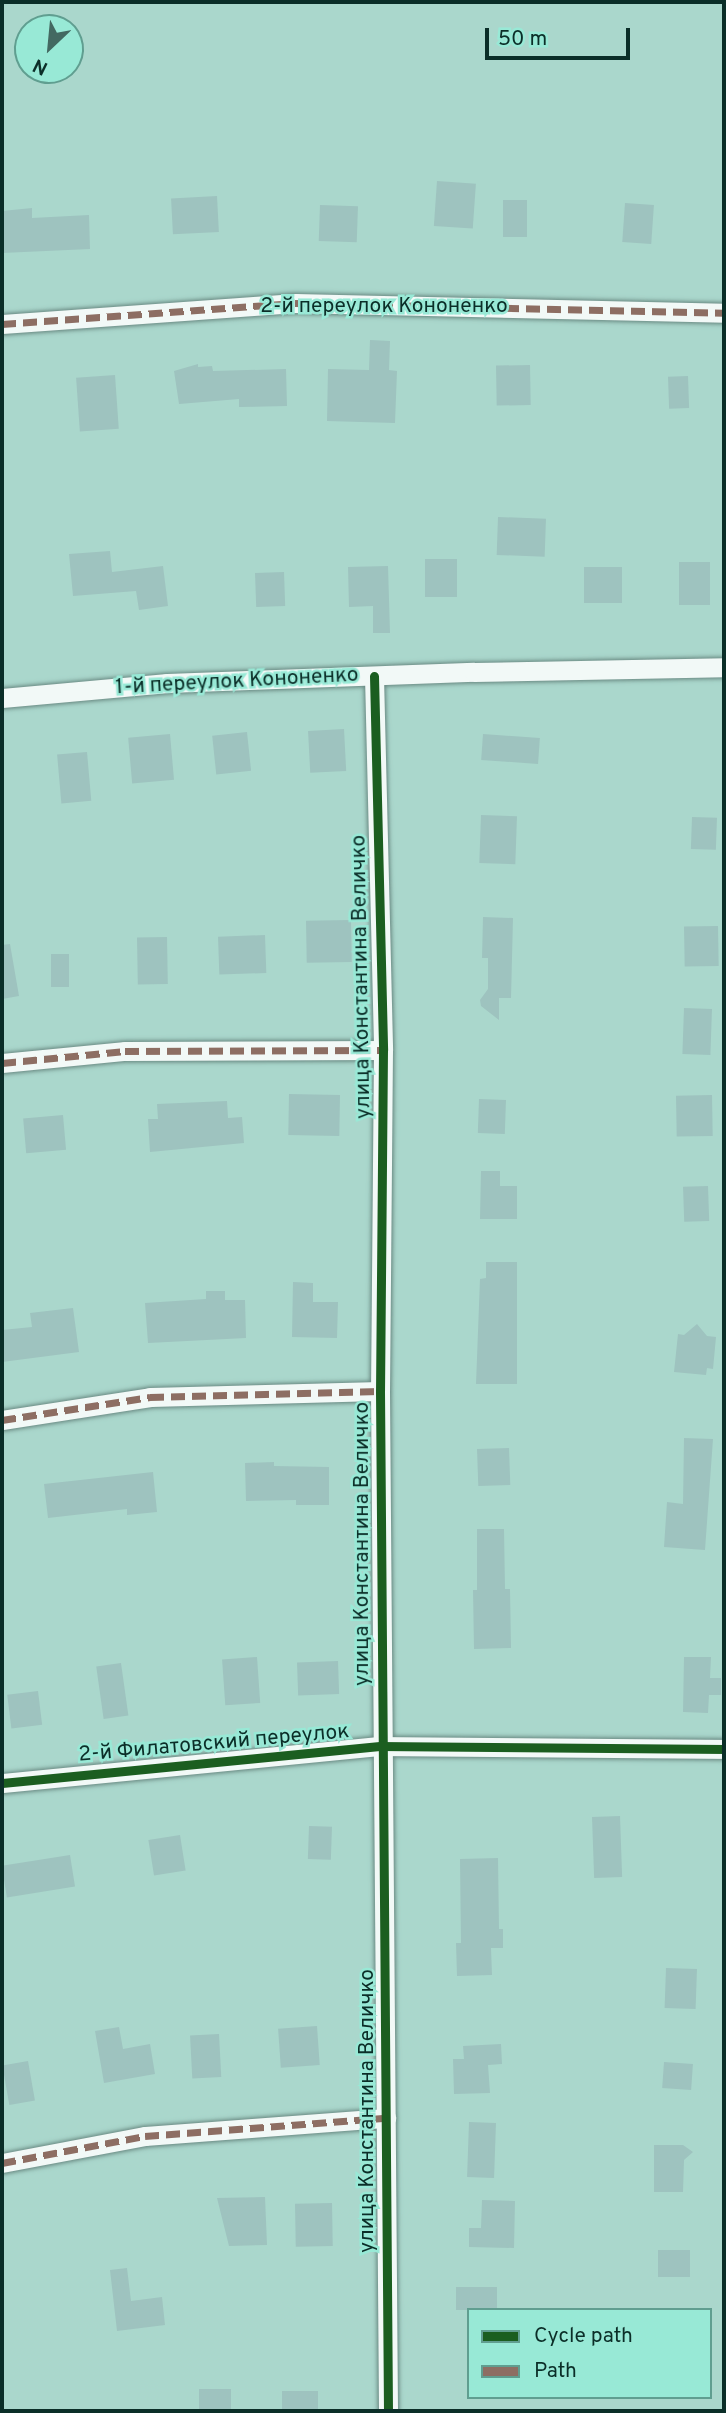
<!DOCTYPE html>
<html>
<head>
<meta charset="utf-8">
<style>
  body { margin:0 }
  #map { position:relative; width:726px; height:2413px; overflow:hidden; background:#aad7cc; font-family:Overpass,sans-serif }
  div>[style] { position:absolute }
  .building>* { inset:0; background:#9ec3bf; transform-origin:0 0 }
  .roads { filter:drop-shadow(0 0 2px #6a8a83) drop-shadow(0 0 2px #6a8a83) }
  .minor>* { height:19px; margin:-9.5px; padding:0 9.5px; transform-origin:9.5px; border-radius:9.5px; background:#f2f9f7 }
  .quiet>* { height:7px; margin-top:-3.5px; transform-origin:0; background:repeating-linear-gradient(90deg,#8d6e63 0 14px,transparent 0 21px) }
  .cycleway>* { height:9px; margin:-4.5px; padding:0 4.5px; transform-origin:4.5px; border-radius:4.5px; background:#1b5e20 }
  span { translate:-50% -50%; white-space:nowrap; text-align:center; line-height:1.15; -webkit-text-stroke:5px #98e9d6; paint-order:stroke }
  .street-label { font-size:21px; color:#0b2e28 }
  .frame { position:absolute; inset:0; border:4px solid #0b2e28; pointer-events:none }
  .legend { position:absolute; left:467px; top:2308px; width:245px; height:91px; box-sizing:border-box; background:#98e9d6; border:2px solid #609e90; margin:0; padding:9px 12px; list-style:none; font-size:21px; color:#0b2e28 }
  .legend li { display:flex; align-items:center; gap:14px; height:35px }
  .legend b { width:35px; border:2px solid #609e90 }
  .north { position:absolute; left:14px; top:14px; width:70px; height:70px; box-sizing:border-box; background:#98e9d6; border:2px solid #609e90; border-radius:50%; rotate:206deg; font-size:19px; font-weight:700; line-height:28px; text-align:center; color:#0b2e28 }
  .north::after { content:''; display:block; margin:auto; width:24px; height:32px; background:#436961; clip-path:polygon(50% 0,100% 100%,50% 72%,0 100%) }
  .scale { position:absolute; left:485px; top:28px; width:145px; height:32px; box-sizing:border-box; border:4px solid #0b2e28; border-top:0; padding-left:9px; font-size:21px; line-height:24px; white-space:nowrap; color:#0b2e28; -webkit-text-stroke:5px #98e9d6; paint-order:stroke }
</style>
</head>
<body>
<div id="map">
  <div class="building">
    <div style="left:437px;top:181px;width:39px;height:45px;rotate:4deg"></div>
    <div style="left:217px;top:196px;width:36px;height:46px;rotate:87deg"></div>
    <div style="left:503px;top:200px;width:24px;height:37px"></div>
    <div style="left:625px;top:203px;width:29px;height:39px;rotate:4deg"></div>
    <div style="left:320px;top:205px;width:38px;height:36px;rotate:2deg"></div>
    <div style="clip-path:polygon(32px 208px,32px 218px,89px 215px,90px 249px,2px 253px,2px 211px)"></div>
    <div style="clip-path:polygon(370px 340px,390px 341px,389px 370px,397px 371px,395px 423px,327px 421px,328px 369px,369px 370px)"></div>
    <div style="clip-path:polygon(198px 364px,198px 367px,212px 366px,213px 371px,286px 369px,287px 406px,239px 407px,239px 399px,179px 404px,174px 371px)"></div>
    <div style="left:530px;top:365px;width:40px;height:34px;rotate:89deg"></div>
    <div style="left:115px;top:375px;width:54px;height:39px;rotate:86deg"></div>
    <div style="left:688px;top:376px;width:32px;height:20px;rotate:88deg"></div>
    <div style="left:498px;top:517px;width:48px;height:38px;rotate:2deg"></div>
    <div style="clip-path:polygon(110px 551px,112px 572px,163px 566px,168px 606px,139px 610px,136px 591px,73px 596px,69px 554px)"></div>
    <div style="left:425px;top:559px;width:32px;height:38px"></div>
    <div style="left:710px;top:562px;width:43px;height:31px;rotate:90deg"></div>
    <div style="clip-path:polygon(388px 566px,390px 633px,373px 633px,373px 606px,349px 607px,348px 567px)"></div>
    <div style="left:584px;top:567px;width:38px;height:36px"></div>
    <div style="left:284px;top:572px;width:34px;height:29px;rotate:88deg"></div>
    <div style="left:344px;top:729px;width:42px;height:36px;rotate:87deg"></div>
    <div style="left:247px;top:732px;width:39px;height:35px;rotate:84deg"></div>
    <div style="left:170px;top:734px;width:46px;height:42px;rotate:85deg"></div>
    <div style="left:483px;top:734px;width:57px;height:26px;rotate:4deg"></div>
    <div style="left:87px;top:752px;width:49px;height:30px;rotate:85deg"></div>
    <div style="left:481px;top:815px;width:36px;height:48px;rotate:2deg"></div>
    <div style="left:692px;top:817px;width:25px;height:32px;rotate:2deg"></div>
    <div style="clip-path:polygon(483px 917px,513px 918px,511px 998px,499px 998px,499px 1020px,481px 1006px,480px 1000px,488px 989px,488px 958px,482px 958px)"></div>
    <div style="left:351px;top:920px;width:42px;height:45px;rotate:89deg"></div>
    <div style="left:718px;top:926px;width:40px;height:34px;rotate:89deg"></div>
    <div style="left:265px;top:935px;width:38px;height:47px;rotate:88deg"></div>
    <div style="left:167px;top:937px;width:47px;height:30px;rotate:89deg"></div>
    <div style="clip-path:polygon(10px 944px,19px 996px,2px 999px,2px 945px)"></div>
    <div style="left:51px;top:954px;width:18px;height:33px"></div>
    <div style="left:684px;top:1008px;width:28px;height:46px;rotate:2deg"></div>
    <div style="left:289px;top:1094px;width:51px;height:41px;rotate:1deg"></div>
    <div style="left:712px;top:1095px;width:41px;height:36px;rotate:89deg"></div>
    <div style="left:479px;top:1099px;width:27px;height:34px;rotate:2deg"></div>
    <div style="clip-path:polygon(227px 1101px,228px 1118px,242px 1117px,244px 1143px,150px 1152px,148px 1119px,158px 1119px,157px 1104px)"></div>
    <div style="left:63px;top:1115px;width:35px;height:40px;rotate:85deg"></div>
    <div style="clip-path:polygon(481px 1171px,500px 1171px,500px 1186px,517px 1186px,517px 1219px,480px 1219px)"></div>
    <div style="left:708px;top:1186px;width:35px;height:25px;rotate:88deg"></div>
    <div style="clip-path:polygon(486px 1262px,517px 1262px,517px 1384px,476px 1384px,480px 1279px,486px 1278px)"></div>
    <div style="clip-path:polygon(293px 1282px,313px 1283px,313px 1302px,338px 1302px,337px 1338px,292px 1337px)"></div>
    <div style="clip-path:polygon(206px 1291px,225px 1291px,225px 1300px,245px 1300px,246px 1338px,148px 1343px,145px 1303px,206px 1299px)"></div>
    <div style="clip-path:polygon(73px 1308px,79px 1352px,2px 1362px,2px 1330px,32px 1327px,30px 1313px)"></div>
    <div style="clip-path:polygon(697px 1324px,707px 1336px,716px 1337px,713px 1369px,707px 1368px,706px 1375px,674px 1372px,678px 1334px,684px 1335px)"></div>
    <div style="clip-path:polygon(684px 1438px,713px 1439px,705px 1550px,664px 1547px,667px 1502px,683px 1504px)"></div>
    <div style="left:509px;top:1448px;width:37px;height:32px;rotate:88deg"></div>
    <div style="clip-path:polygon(274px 1462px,274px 1466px,329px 1467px,329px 1505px,296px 1505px,296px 1500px,246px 1501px,245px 1463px)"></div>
    <div style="clip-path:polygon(153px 1472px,157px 1512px,127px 1515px,127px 1509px,48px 1518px,44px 1484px)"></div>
    <div style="clip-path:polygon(477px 1529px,504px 1529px,505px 1589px,510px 1589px,511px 1648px,474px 1649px,473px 1590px,477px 1590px)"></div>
    <div style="left:257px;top:1657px;width:46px;height:35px;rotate:86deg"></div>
    <div style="clip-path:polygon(684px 1657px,711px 1657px,710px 1678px,721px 1678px,721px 1695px,709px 1695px,708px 1713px,683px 1712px)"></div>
    <div style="left:338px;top:1661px;width:33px;height:41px;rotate:88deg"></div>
    <div style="left:121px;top:1663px;width:53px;height:25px;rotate:82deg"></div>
    <div style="left:38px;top:1691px;width:34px;height:31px;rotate:83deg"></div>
    <div style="left:620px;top:1816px;width:61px;height:28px;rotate:88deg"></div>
    <div style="left:309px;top:1826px;width:23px;height:33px;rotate:2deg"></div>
    <div style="left:180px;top:1835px;width:36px;height:32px;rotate:81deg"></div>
    <div style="left:70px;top:1855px;width:32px;height:69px;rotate:81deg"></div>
    <div style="clip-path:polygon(498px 1858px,499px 1929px,503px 1929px,503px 1948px,491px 1948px,492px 1975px,457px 1976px,456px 1943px,461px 1943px,460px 1859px)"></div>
    <div style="left:666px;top:1968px;width:31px;height:40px;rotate:2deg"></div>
    <div style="left:317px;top:2026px;width:39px;height:39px;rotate:86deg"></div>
    <div style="clip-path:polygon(119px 2027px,123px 2049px,150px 2044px,155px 2074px,104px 2083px,95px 2031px)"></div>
    <div style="left:219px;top:2034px;width:43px;height:29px;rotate:87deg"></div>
    <div style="clip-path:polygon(501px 2044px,502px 2064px,488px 2065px,490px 2093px,454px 2094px,453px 2059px,464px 2059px,463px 2046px)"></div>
    <div style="left:28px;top:2061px;width:40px;height:26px;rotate:80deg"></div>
    <div style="left:664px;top:2062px;width:29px;height:26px;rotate:4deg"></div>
    <div style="left:469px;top:2122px;width:27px;height:55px;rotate:2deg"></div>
    <div style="clip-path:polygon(654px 2145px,683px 2145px,693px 2152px,684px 2160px,683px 2192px,654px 2192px)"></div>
    <div style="clip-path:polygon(265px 2197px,267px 2245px,229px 2246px,217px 2198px)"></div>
    <div style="clip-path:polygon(482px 2200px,515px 2201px,514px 2248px,469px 2247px,469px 2228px,481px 2228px)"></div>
    <div style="left:332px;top:2203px;width:43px;height:37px;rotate:89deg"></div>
    <div style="left:658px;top:2250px;width:32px;height:27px"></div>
    <div style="clip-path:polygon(127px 2268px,131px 2301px,162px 2297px,165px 2325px,117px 2331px,110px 2270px)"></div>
    <div style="left:456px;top:2287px;width:41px;height:23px"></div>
    <div style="left:199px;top:2389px;width:32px;height:22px"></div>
    <div style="left:282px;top:2391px;width:36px;height:20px"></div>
  </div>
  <div class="roads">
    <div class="minor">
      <div style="left:2px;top:324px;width:294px;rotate:-4.1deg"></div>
      <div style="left:295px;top:303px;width:429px;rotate:1.3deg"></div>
      <div style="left:374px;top:676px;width:374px;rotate:88.6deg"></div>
      <div style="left:383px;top:1050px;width:341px;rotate:90.5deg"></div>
      <div style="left:380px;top:1391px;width:1020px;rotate:89.55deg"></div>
      <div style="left:2px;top:698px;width:166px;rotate:-5.2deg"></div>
      <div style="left:167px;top:683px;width:307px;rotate:-2.1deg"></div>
      <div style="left:474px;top:672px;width:250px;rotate:-1.1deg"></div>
      <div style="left:2px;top:1063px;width:124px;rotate:-5.6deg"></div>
      <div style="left:125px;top:1051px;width:258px;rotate:-0.2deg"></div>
      <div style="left:2px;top:1420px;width:150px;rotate:-8.8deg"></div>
      <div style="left:150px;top:1397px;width:230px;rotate:-1.5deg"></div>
      <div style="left:2px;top:1783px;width:382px;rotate:-5.6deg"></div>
      <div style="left:382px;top:1746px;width:342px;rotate:0.5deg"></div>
      <div style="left:2px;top:2163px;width:146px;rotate:-10.7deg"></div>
      <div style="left:145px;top:2136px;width:242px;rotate:-4.3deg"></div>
    </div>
  </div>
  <div class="quiet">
    <div style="left:2px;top:324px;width:294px;rotate:-4.1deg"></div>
    <div style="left:295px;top:303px;width:429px;rotate:1.3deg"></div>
    <div style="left:2px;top:1063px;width:124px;rotate:-5.6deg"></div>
    <div style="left:125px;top:1051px;width:258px;rotate:-0.2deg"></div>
    <div style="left:2px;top:1420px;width:150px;rotate:-8.8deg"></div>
    <div style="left:150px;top:1397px;width:230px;rotate:-1.5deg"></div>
    <div style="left:2px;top:2163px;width:146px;rotate:-10.7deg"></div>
    <div style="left:145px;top:2136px;width:242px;rotate:-4.3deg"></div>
  </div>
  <div class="cycleway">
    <div style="left:374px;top:676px;width:374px;rotate:88.6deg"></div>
    <div style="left:383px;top:1050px;width:341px;rotate:90.5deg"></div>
    <div style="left:380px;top:1391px;width:1020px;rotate:89.55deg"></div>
    <div style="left:2px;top:1783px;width:382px;rotate:-5.6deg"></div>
    <div style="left:382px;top:1746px;width:342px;rotate:0.5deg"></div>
  </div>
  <div class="street-label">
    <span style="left:384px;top:307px">2-й переулок Кононенко</span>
    <span style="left:237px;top:682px;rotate:-3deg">1-й переулок Кононенко</span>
    <span style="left:362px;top:977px;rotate:-91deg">улица Константина Величко</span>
    <span style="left:363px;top:1544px;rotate:-90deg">улица Константина Величко</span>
    <span style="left:214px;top:1744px;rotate:-5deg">2-й Филатовский переулок</span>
    <span style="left:368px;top:2111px;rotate:-90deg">улица Константина Величко</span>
  </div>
  <div class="frame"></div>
  <ul class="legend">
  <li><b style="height:9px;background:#1b5e20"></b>Cycle path</li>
  <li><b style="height:9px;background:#8d6e63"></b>Path</li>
  </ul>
  <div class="north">N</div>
  <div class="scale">50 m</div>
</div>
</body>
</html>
